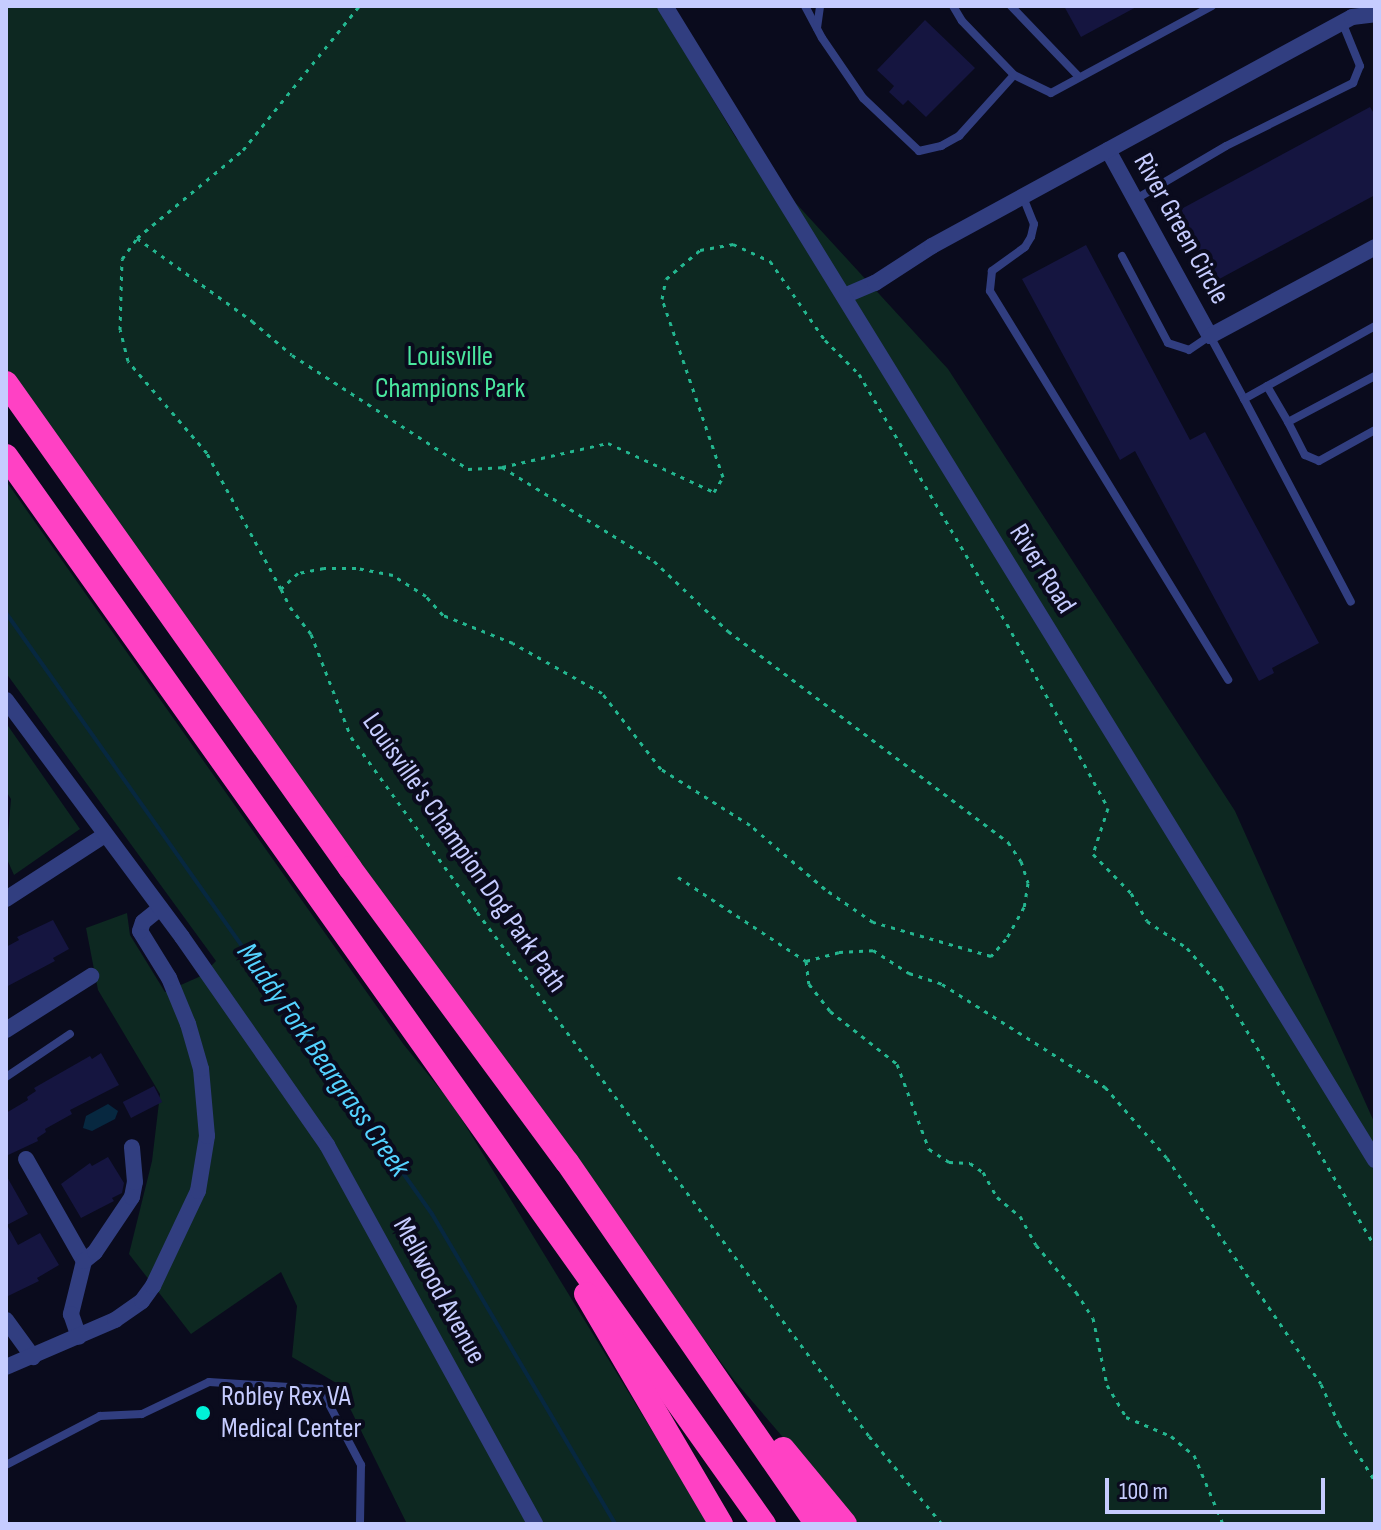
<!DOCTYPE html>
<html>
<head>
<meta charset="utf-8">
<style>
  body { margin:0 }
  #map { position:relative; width:1381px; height:1530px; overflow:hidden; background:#0a0b1d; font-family:"Sofia Sans Condensed",sans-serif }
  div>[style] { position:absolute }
  .green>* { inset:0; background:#0d2821 }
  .water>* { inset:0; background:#072840 }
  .stream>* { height:4px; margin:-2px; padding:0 2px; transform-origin:2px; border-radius:2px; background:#072840 }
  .building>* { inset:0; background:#151540; transform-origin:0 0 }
  .path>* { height:3px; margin-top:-1.5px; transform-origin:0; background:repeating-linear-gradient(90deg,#23b68f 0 4px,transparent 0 10px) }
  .service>* { height:8px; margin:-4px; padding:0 4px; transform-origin:4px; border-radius:4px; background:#313e80 }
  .minor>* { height:16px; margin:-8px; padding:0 8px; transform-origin:8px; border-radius:8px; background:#313e80 }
  .tertiary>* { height:16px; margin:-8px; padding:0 8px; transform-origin:8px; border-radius:8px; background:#313e80 }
  .motorway>* { height:24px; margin:-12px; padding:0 12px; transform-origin:12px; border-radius:12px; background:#ff41c4 }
  .dots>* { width:22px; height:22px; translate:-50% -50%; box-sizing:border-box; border:4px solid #0a0b1d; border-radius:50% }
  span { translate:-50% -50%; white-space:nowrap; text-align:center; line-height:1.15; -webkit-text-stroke:8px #0a0b1d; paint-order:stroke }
  .street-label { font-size:28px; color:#c6ccff }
  .park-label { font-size:28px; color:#4ae79f }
  .poi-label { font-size:28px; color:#c6ccff }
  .left { translate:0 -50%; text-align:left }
  .water-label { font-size:30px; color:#54d3ff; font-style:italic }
  .frame { position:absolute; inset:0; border:8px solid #c6ccff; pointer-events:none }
  .scale { position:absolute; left:1105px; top:1478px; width:220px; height:36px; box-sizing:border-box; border:4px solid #c6ccff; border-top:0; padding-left:10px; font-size:24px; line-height:28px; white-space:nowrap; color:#c6ccff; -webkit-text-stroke:6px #0a0b1d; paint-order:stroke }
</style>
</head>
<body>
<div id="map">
  <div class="green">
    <div style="clip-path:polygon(6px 6px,657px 6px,736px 138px,948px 369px,1235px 811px,1375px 1124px,1375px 1524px,857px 1524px,734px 1380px,178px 626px,6px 372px)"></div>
    <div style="clip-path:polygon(6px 481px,404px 1045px,453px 1105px,709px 1524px,407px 1524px,338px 1384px,292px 1357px,297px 1306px,281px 1272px,191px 1334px,129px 1254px,152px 1161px,160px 1094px,98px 990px,86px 928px,127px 913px,130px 935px,165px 992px,201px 976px,216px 961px,6px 673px)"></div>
    <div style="clip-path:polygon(6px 723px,80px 829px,14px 875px,6px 857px,11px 799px,6px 791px)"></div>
  </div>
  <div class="water">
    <div style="clip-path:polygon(108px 1104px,118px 1111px,115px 1119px,92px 1131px,83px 1128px,86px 1116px)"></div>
  </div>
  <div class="stream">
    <div style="left:6px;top:613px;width:737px;rotate:54.67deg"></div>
    <div style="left:432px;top:1214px;width:360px;rotate:59.4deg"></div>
  </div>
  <div class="building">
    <div style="clip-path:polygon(1064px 6px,1138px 6px,1081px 37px)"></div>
    <div style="clip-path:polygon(925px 20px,975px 68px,926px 117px,908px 100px,903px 105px,889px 92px,894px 86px,877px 70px)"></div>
    <div style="clip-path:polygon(1370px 107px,1375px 115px,1375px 195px,1210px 284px,1172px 214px)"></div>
    <div style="clip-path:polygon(1086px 245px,1190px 440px,1205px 432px,1319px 643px,1272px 668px,1274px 673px,1259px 681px,1135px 451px,1120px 460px,1022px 279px)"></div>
    <div style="clip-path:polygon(53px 920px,69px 949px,53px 958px,55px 961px,6px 987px,6px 947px,19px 940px,17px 937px)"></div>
    <div style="clip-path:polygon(101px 1053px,119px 1085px,70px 1110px,72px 1114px,45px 1129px,46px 1132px,37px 1138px,38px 1141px,6px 1156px,6px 1113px,28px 1100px,27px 1097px,36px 1091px,34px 1088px,90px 1056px,92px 1059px)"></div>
    <div style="left:154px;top:1086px;width:18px;height:35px;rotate:63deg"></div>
    <div style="clip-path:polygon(108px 1157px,124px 1183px,122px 1193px,112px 1198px,114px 1201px,81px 1218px,61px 1184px,90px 1163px,92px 1166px)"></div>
    <div style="clip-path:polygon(6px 1175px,28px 1214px,7px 1225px,18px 1245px,40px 1233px,59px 1265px,37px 1278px,39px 1281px,6px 1297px)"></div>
  </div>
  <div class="path">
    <div style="left:137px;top:238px;width:142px;rotate:35.8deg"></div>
    <div style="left:252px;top:321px;width:52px;rotate:40.4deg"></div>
    <div style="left:292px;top:355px;width:210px;rotate:32.9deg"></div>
    <div style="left:468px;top:469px;width:34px;rotate:-3deg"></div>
    <div style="left:502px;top:467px;width:109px;rotate:-12.8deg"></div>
    <div style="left:608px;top:443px;width:117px;rotate:24.8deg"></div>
    <div style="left:714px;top:492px;width:17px;rotate:-59deg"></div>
    <div style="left:723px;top:477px;width:188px;rotate:-108.9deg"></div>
    <div style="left:662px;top:299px;width:20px;rotate:-79deg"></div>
    <div style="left:666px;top:279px;width:45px;rotate:-40.5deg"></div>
    <div style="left:700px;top:250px;width:34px;rotate:-10deg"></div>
    <div style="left:733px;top:244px;width:41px;rotate:24.7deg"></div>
    <div style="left:770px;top:261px;width:96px;rotate:55.2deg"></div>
    <div style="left:825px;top:340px;width:48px;rotate:45deg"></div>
    <div style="left:859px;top:374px;width:291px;rotate:59.4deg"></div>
    <div style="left:1007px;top:624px;width:210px;rotate:61.2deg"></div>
    <div style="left:1108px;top:808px;width:48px;rotate:108.1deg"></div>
    <div style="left:1093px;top:854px;width:54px;rotate:45.7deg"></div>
    <div style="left:1131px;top:893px;width:32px;rotate:60deg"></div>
    <div style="left:1147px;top:921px;width:48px;rotate:34deg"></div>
    <div style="left:1187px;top:948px;width:52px;rotate:48.9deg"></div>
    <div style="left:1221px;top:987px;width:301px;rotate:59.3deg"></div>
    <div style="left:502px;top:467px;width:179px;rotate:31.7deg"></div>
    <div style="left:654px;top:561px;width:102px;rotate:43.4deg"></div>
    <div style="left:728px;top:631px;width:351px;rotate:37deg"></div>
    <div style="left:1008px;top:842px;width:23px;rotate:56deg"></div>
    <div style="left:1021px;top:861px;width:23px;rotate:72deg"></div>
    <div style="left:1028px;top:883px;width:24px;rotate:99deg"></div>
    <div style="left:1024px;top:907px;width:37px;rotate:119deg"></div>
    <div style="left:1006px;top:939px;width:23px;rotate:131deg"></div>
    <div style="left:991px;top:956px;width:123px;rotate:-163.9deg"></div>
    <div style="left:873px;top:922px;width:58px;rotate:-145.5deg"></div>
    <div style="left:825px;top:889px;width:99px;rotate:-139.5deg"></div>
    <div style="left:750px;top:825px;width:105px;rotate:-147.8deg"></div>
    <div style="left:661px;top:769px;width:96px;rotate:-127.8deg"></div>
    <div style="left:602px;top:693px;width:102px;rotate:-150.7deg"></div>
    <div style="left:513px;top:643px;width:75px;rotate:-158.2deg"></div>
    <div style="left:443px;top:615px;width:25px;rotate:-132deg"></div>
    <div style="left:426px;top:596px;width:39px;rotate:-148deg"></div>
    <div style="left:393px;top:575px;width:38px;rotate:-169deg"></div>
    <div style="left:356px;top:568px;width:32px;rotate:180deg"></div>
    <div style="left:324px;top:568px;width:26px;rotate:169deg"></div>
    <div style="left:298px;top:573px;width:23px;rotate:137deg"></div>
    <div style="left:281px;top:589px;width:20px;rotate:63deg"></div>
    <div style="left:290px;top:607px;width:34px;rotate:52deg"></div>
    <div style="left:311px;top:634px;width:110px;rotate:68.8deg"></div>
    <div style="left:351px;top:737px;width:216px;rotate:54.2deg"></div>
    <div style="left:477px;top:912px;width:654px;rotate:53.2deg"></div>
    <div style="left:869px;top:1436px;width:114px;rotate:50.3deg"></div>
    <div style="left:281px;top:589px;width:155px;rotate:-118.6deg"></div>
    <div style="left:207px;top:453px;width:121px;rotate:-130.7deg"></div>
    <div style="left:128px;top:361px;width:32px;rotate:-104deg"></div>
    <div style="left:120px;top:330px;width:71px;rotate:-88.4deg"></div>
    <div style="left:122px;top:259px;width:26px;rotate:-54deg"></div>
    <div style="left:137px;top:238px;width:138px;rotate:-39.7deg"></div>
    <div style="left:243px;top:150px;width:185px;rotate:-51.1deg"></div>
    <div style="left:678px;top:877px;width:153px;rotate:33.3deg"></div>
    <div style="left:806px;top:961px;width:34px;rotate:-15deg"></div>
    <div style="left:839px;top:952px;width:34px;rotate:-3deg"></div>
    <div style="left:873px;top:950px;width:43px;rotate:32.6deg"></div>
    <div style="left:909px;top:973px;width:35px;rotate:18deg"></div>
    <div style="left:942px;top:984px;width:193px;rotate:32.3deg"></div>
    <div style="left:1105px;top:1087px;width:94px;rotate:48.9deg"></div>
    <div style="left:1167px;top:1158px;width:273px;rotate:55.7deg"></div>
    <div style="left:1321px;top:1384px;width:44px;rotate:65.8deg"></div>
    <div style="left:1339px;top:1424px;width:67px;rotate:57.7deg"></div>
    <div style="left:806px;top:961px;width:23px;rotate:83deg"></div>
    <div style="left:809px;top:984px;width:34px;rotate:52deg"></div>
    <div style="left:830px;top:1011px;width:85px;rotate:38.3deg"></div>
    <div style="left:897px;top:1064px;width:91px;rotate:69.4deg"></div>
    <div style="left:929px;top:1149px;width:24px;rotate:33deg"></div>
    <div style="left:949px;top:1162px;width:21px;rotate:3deg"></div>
    <div style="left:970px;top:1163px;width:16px;rotate:35deg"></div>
    <div style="left:983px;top:1172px;width:29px;rotate:61deg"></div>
    <div style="left:997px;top:1197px;width:30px;rotate:40deg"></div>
    <div style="left:1020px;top:1216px;width:33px;rotate:61deg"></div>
    <div style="left:1036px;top:1245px;width:62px;rotate:49.6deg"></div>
    <div style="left:1076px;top:1292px;width:31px;rotate:57deg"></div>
    <div style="left:1093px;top:1318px;width:68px;rotate:78.2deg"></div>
    <div style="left:1107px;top:1385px;width:37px;rotate:59deg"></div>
    <div style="left:1126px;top:1417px;width:49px;rotate:22.9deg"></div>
    <div style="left:1171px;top:1436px;width:30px;rotate:40deg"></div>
    <div style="left:1194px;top:1455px;width:75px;rotate:67.2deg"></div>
  </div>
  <div class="service">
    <div style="left:805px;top:6px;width:36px;rotate:62deg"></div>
    <div style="left:822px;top:38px;width:73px;rotate:55.7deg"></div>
    <div style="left:863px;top:98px;width:77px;rotate:43.4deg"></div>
    <div style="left:919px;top:151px;width:23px;rotate:-13deg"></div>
    <div style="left:941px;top:146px;width:21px;rotate:-29deg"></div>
    <div style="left:959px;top:136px;width:82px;rotate:-48deg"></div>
    <div style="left:1014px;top:75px;width:41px;rotate:25.9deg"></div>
    <div style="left:1051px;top:93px;width:183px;rotate:-28.4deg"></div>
    <div style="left:953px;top:6px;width:17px;rotate:59deg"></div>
    <div style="left:962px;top:21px;width:75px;rotate:46.1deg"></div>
    <div style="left:1011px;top:6px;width:98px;rotate:46.2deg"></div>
    <div style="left:817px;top:28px;width:22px;rotate:-82deg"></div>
    <div style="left:1023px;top:197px;width:29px;rotate:68deg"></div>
    <div style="left:1034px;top:224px;width:13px;rotate:103deg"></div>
    <div style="left:1031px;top:237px;width:12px;rotate:121deg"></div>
    <div style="left:1025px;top:247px;width:41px;rotate:144deg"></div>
    <div style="left:992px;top:271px;width:20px;rotate:96deg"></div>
    <div style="left:990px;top:291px;width:456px;rotate:58.5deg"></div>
    <div style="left:1136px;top:199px;width:104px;rotate:-30.5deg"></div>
    <div style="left:1226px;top:146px;width:142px;rotate:-26.4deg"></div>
    <div style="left:1353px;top:83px;width:18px;rotate:-68deg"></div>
    <div style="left:1360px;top:66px;width:48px;rotate:-112.2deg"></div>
    <div style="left:1122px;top:256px;width:98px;rotate:62.1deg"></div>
    <div style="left:1168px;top:343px;width:22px;rotate:18deg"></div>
    <div style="left:1189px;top:350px;width:25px;rotate:-34deg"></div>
    <div style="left:1210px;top:336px;width:72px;rotate:61.6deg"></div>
    <div style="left:1244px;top:399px;width:150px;rotate:-29.1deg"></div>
    <div style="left:1267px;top:386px;width:42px;rotate:59.7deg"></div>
    <div style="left:1288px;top:422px;width:98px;rotate:-27.9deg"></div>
    <div style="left:1244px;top:399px;width:229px;rotate:62.2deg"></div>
    <div style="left:1288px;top:422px;width:37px;rotate:63deg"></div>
    <div style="left:1305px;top:455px;width:15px;rotate:23deg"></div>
    <div style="left:1319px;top:461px;width:64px;rotate:-29deg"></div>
    <div style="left:6px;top:1077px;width:77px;rotate:-33.9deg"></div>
    <div style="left:6px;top:1465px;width:106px;rotate:-27.5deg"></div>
    <div style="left:100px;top:1416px;width:42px;rotate:-2.7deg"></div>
    <div style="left:142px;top:1414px;width:74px;rotate:-25.5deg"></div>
    <div style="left:209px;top:1382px;width:112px;rotate:3.6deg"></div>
    <div style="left:321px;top:1389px;width:86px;rotate:62.2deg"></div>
    <div style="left:361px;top:1465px;width:59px;rotate:91deg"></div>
  </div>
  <div class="minor">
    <div style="left:1108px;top:150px;width:212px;rotate:61.3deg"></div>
    <div style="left:1210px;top:336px;width:187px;rotate:-28.3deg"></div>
    <div style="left:844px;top:296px;width:34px;rotate:-23deg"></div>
    <div style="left:875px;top:283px;width:68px;rotate:-33deg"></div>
    <div style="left:932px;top:246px;width:478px;rotate:-28.6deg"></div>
    <div style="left:1352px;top:17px;width:23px;rotate:-7deg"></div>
    <div style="left:6px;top:899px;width:118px;rotate:-32.9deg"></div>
    <div style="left:6px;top:1030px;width:101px;rotate:-32.4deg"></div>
    <div style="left:26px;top:1159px;width:117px;rotate:60.4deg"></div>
    <div style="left:84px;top:1261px;width:55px;rotate:103.8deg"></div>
    <div style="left:71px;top:1314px;width:24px;rotate:71deg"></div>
    <div style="left:84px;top:1261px;width:14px;rotate:-39deg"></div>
    <div style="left:95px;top:1252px;width:66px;rotate:-56.1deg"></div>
    <div style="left:132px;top:1197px;width:15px;rotate:-79deg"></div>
    <div style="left:135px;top:1182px;width:35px;rotate:-95deg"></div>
    <div style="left:6px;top:1320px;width:46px;rotate:53.9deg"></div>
    <div style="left:6px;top:1367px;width:119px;rotate:-23.3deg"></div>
    <div style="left:115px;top:1320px;width:33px;rotate:-35deg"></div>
    <div style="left:142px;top:1301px;width:19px;rotate:-54deg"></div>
    <div style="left:153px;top:1286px;width:105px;rotate:-64.7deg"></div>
    <div style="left:198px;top:1191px;width:56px;rotate:-80.7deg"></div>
    <div style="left:207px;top:1136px;width:67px;rotate:-95.1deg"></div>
    <div style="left:201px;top:1069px;width:47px;rotate:-106.1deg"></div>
    <div style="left:188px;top:1024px;width:50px;rotate:-112.4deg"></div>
    <div style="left:169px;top:978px;width:55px;rotate:-121.7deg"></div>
    <div style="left:140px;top:931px;width:9px;rotate:-72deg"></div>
    <div style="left:143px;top:922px;width:22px;rotate:-39deg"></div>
  </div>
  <div class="tertiary">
    <div style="left:665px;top:6px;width:1355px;rotate:58.4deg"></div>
    <div style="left:6px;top:700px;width:295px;rotate:53.4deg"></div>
    <div style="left:182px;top:937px;width:254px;rotate:55.1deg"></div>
    <div style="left:327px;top:1145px;width:432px;rotate:61.2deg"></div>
  </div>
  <div class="motorway">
    <div style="left:6px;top:383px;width:595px;rotate:54.65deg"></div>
    <div style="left:350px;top:868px;width:365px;rotate:53.6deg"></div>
    <div style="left:567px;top:1162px;width:440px;rotate:55.4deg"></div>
    <div style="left:6px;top:456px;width:1310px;rotate:54.64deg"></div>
    <div style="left:586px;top:1294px;width:267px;rotate:59.6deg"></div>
    <div style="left:783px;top:1449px;width:97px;rotate:50.4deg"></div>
  </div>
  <div class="dots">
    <div style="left:203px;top:1413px;background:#00f1d8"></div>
  </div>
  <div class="street-label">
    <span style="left:1181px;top:229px;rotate:61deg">River Green Circle</span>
    <span style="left:1042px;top:569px;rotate:58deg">River Road</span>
    <span style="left:464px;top:853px;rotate:55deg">Louisville's Champion Dog Park Path</span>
    <span style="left:439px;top:1291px;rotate:61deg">Mellwood Avenue</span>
  </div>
  <div class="park-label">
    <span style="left:450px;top:373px">Louisville<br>Champions Park</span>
  </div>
  <div class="poi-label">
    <span class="left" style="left:221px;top:1413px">Robley Rex VA<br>Medical Center</span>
  </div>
  <div class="water-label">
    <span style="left:323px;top:1060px;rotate:55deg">Muddy Fork Beargrass Creek</span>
  </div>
  <div class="frame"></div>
  <div class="scale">100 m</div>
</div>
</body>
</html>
